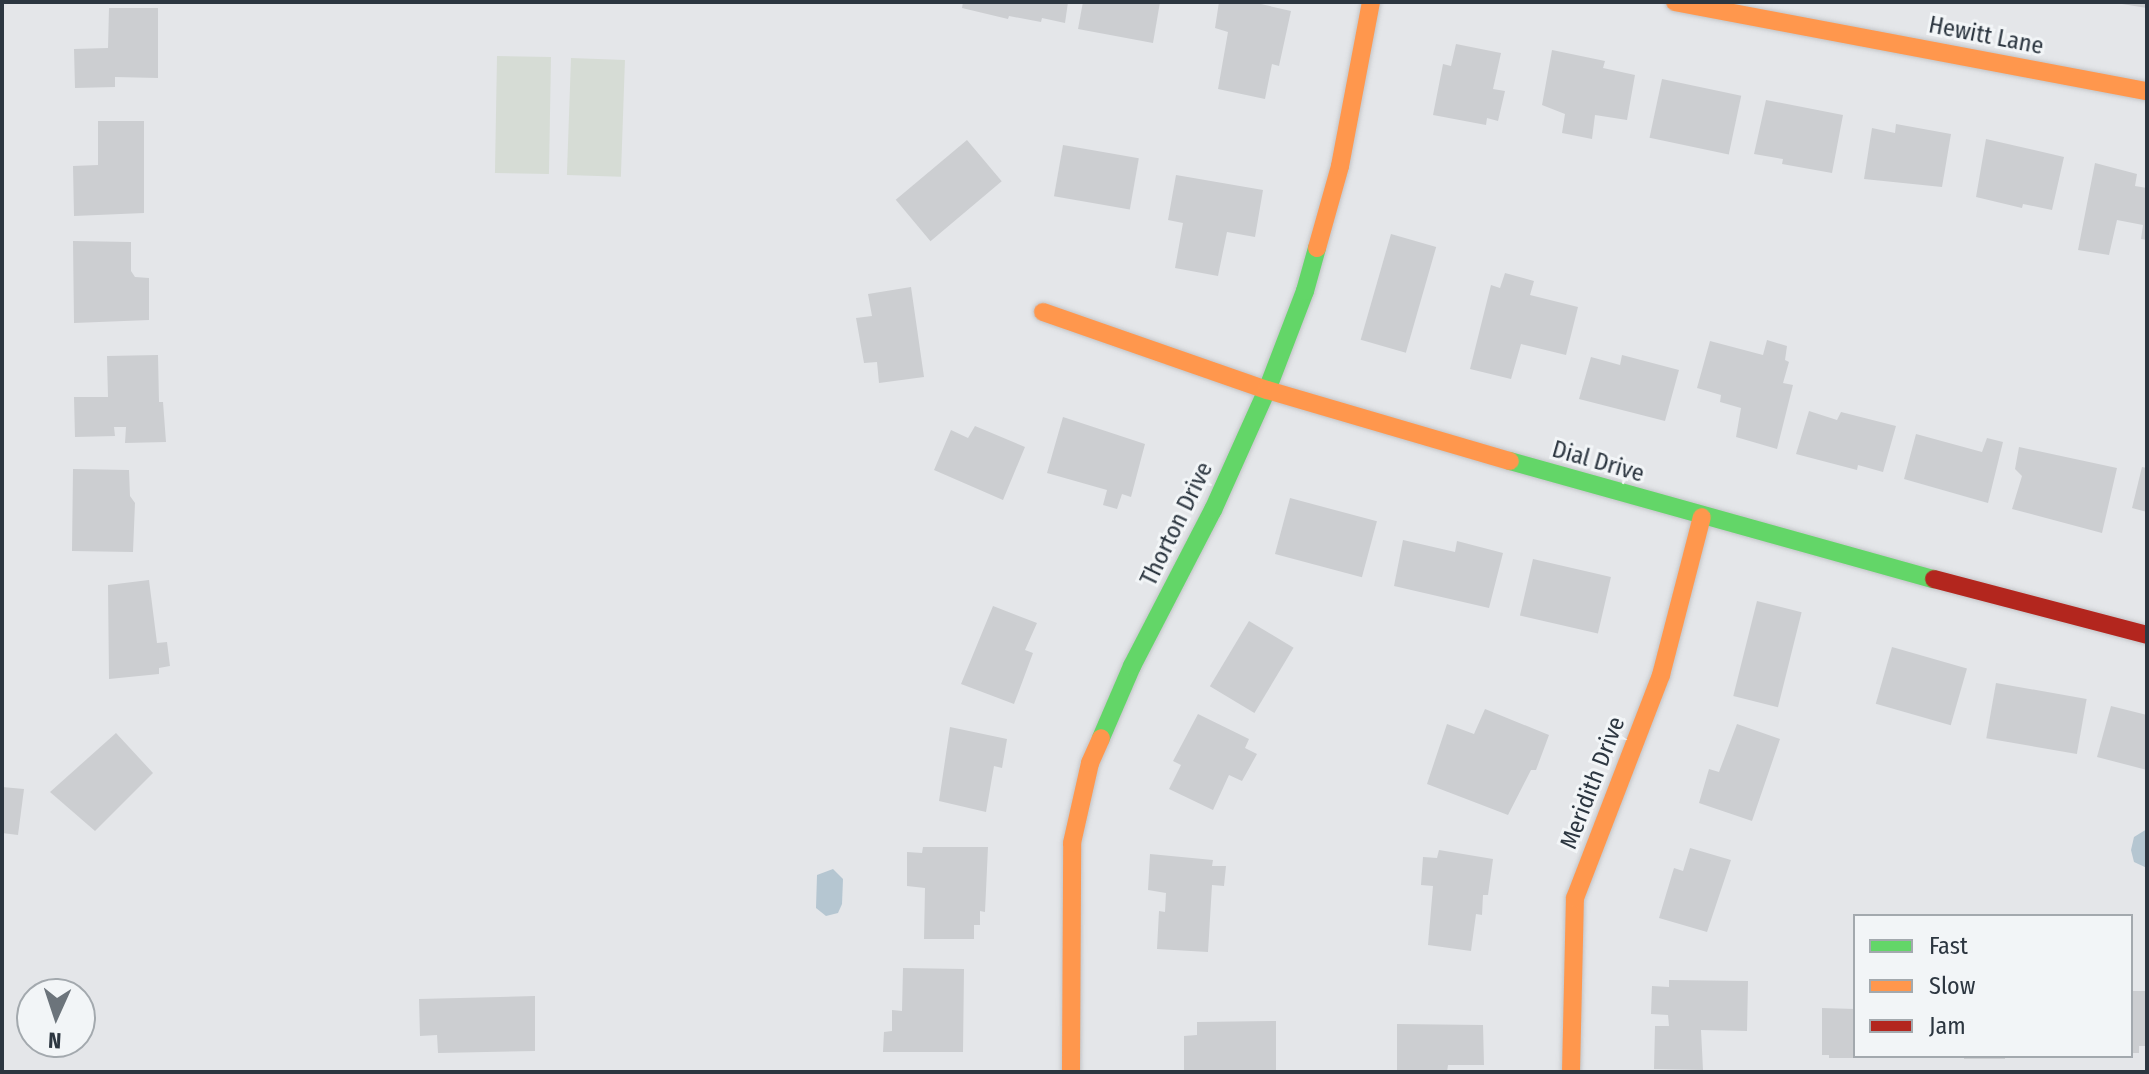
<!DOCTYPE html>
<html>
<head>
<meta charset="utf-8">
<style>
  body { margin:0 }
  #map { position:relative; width:2149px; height:1074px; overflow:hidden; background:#e4e6e9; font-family:"Fira Sans Condensed",sans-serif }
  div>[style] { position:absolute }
  .green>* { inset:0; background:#d6dcd5; transform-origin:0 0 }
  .water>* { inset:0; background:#b5c6d1 }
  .building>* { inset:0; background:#ccced1; transform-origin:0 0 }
  .roads { filter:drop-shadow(0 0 2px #c2c4c7) drop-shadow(0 0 2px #c2c4c7) }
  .fast>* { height:18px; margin:-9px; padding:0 9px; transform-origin:9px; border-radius:9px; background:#63d668 }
  .slow>* { height:18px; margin:-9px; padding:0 9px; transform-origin:9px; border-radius:9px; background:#ff974d }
  .jam>* { height:18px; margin:-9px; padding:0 9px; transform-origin:9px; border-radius:9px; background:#b3261e }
  span { translate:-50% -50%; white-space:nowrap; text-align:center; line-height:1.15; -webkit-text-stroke:6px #f2f5f7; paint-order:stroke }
  .street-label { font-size:24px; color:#2c3640 }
  .frame { position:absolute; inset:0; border:4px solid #2c3640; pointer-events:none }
  .legend { position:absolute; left:1853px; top:914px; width:280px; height:144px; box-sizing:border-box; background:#f2f5f7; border:2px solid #a3a9ae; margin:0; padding:10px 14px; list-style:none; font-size:24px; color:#2c3640 }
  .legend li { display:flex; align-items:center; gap:16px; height:40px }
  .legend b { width:40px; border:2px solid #a3a9ae }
  .north { position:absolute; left:16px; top:978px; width:80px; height:80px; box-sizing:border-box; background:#f2f5f7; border:2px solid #a3a9ae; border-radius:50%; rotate:183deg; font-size:22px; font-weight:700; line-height:32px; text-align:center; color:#2c3640 }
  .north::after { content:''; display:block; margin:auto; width:28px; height:36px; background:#6c747b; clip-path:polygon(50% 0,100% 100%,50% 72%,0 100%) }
</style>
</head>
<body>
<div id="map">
  <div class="green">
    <div style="left:497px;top:56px;width:54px;height:117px;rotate:1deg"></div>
    <div style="left:571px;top:58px;width:54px;height:117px;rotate:2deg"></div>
  </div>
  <div class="water">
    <div style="clip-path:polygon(2147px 829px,2147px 868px,2134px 862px,2131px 850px,2134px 837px)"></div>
    <div style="clip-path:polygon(833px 869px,843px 879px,842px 904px,838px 913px,826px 916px,816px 908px,817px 875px)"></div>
  </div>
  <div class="building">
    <div style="clip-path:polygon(963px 2px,1068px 2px,1065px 23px,1042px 18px,1041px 22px,1009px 16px,1008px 19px,962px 8px)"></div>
    <div style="clip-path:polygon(1083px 2px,1160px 2px,1153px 43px,1078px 29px)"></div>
    <div style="clip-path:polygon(1219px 2px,1252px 2px,1291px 11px,1279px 66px,1272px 64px,1265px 99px,1218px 89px,1228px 32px,1215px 28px)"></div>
    <div style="clip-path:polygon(2122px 2px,2147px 2px,2147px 8px,2122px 4px)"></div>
    <div style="clip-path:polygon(109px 8px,158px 8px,158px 78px,115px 77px,115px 87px,75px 88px,74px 49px,108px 48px)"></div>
    <div style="clip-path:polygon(1456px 44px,1501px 53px,1493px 89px,1505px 91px,1498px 121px,1487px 118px,1486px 125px,1433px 115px,1443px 64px,1451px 66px)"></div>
    <div style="clip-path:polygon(1552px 50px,1605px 61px,1603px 68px,1635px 75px,1627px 120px,1595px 115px,1592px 139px,1562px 133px,1565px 114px,1542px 105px)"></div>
    <div style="left:1662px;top:79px;width:81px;height:60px;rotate:12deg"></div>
    <div style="clip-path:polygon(1766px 100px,1843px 115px,1832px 173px,1782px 164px,1783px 159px,1754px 154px)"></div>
    <div style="clip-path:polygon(98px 121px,144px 121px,144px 213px,74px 216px,73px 166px,98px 165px)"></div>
    <div style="clip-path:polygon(1896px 124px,1951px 134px,1942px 187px,1864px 179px,1872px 128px,1895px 133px)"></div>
    <div style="clip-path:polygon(1986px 139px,2064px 157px,2052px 210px,2023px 204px,2022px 208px,1976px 197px)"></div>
    <div style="left:967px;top:140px;width:54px;height:93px;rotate:50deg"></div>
    <div style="left:1063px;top:145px;width:77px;height:52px;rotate:10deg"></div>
    <div style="clip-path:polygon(2095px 163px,2137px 174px,2135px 186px,2147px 188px,2147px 240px,2141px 239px,2143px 225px,2117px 220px,2109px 255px,2078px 250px)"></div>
    <div style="clip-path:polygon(1176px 175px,1263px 190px,1255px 237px,1227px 232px,1218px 276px,1175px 268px,1183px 223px,1168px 220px)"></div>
    <div style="left:1391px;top:234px;width:47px;height:110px;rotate:16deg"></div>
    <div style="clip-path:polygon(73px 241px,131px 242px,131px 271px,135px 277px,149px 278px,149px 320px,74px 323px)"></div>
    <div style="clip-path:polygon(1505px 273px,1534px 281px,1530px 295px,1578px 307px,1566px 355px,1521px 344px,1511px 379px,1470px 369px,1491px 285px,1500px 288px)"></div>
    <div style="clip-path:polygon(911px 287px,924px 377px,879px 383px,877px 362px,864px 363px,856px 318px,872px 316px,868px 294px)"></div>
    <div style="clip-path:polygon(1767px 340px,1787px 346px,1785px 360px,1789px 362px,1783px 383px,1793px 385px,1777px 449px,1736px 437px,1741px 408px,1720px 402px,1721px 395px,1697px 388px,1710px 341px,1763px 355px)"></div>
    <div style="clip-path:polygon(158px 355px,159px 402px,163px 402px,166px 442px,125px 443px,126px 427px,114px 427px,115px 436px,75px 437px,74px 397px,108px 397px,107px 356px)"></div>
    <div style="clip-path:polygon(1622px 355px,1679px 370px,1665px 421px,1579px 399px,1591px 357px,1620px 365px)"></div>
    <div style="clip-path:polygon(1809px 411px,1837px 420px,1841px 412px,1896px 426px,1883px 472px,1858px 465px,1857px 470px,1796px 454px)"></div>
    <div style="clip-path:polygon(1063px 417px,1145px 444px,1131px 497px,1122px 494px,1117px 509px,1103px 505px,1107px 490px,1047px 473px)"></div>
    <div style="clip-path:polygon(975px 426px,1025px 447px,1003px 500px,934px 470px,951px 430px,968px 438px)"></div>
    <div style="clip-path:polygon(1916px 434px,1982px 452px,1987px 438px,2003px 442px,1988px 503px,1904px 479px)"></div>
    <div style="clip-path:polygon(2019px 447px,2117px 468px,2102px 533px,2012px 509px,2022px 476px,2015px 469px)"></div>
    <div style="clip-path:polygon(2142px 467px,2147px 468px,2147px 512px,2132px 508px)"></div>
    <div style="clip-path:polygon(73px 469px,129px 470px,130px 496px,135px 503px,133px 552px,72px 551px)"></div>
    <div style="left:1290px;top:498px;width:90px;height:58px;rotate:15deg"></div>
    <div style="clip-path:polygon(1403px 540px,1455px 552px,1457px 541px,1503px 553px,1489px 608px,1394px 586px)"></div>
    <div style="left:1533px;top:559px;width:80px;height:58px;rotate:13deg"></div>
    <div style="clip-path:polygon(149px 580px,157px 643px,167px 642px,170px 666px,159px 668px,159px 674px,109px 679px,108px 585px)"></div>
    <div style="left:1757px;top:601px;width:46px;height:98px;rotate:14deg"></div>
    <div style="clip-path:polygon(993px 606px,1037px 623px,1025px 650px,1033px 653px,1014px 704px,961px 684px)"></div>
    <div style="left:1249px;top:621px;width:52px;height:76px;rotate:31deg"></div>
    <div style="left:1892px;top:647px;width:78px;height:59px;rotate:16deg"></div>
    <div style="left:1996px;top:683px;width:92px;height:56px;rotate:10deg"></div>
    <div style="clip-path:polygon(2111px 706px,2147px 715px,2147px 770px,2097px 757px)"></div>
    <div style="clip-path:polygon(1485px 709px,1549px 735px,1536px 770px,1531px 770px,1508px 815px,1427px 784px,1447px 724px,1474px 734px)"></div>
    <div style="clip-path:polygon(1198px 714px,1249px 739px,1245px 748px,1257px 754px,1242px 781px,1229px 775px,1213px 810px,1169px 789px,1181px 765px,1173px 761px)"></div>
    <div style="clip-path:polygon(1737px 724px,1780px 739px,1752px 821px,1699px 803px,1709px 769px,1719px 772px)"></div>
    <div style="clip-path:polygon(950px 727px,1007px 739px,1002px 768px,994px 766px,986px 812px,939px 801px)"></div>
    <div style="clip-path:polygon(116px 733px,153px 773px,95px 831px,50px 792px)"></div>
    <div style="clip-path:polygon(2px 787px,24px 789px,18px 835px,2px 833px)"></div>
    <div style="clip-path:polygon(923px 847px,988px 847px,985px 912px,980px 911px,980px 925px,974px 925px,974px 939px,924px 939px,925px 888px,907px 886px,907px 852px,922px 853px)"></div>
    <div style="clip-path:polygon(1690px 848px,1731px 860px,1707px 932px,1659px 918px,1674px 868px,1683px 871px)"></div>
    <div style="clip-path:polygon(1439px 850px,1493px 859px,1488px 895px,1483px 895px,1482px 915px,1476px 914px,1471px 951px,1428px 945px,1433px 886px,1421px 885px,1423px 857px,1437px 858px)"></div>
    <div style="clip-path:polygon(1150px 854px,1213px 860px,1212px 866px,1226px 866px,1224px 886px,1212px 885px,1208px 952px,1157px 949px,1159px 911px,1165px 912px,1166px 893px,1148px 890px)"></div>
    <div style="clip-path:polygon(903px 968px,964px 969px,963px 1052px,883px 1052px,884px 1032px,892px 1031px,892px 1010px,902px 1011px)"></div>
    <div style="clip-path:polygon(1669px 980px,1748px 981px,1747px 1031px,1701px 1030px,1703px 1070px,1654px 1069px,1655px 1026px,1669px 1026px,1668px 1015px,1651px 1014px,1652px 986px,1669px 987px)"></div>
    <div style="clip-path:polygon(2131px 991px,2147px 991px,2147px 1046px,2139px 1046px,2139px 1053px,2131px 1053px)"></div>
    <div style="clip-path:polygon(535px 996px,535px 1051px,438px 1053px,437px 1035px,420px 1036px,419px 999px)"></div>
    <div style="clip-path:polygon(1822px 1008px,1855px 1009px,1855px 1058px,1829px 1058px,1829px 1055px,1822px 1055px)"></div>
    <div style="clip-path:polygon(1276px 1021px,1276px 1072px,1184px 1072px,1184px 1036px,1197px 1035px,1197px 1022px)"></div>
    <div style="clip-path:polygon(1397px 1024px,1483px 1025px,1484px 1065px,1448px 1065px,1447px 1072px,1397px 1072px)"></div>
    <div style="left:1964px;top:1056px;width:41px;height:3px"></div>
  </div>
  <div class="roads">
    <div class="fast">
      <div style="left:1510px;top:461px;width:440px;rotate:15.6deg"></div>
      <div style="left:1101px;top:738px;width:78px;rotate:-66.7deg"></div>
      <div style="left:1132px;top:666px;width:176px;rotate:-62.6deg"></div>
      <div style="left:1213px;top:510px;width:132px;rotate:-65.8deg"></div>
      <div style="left:1267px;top:390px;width:106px;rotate:-69deg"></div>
      <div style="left:1305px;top:291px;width:45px;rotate:-74.4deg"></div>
    </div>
    <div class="slow">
      <div style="left:1675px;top:2px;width:480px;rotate:10.7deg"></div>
      <div style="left:1317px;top:248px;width:85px;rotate:-74.3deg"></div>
      <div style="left:1340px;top:166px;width:167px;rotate:-79.3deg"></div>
      <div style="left:1043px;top:312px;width:237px;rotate:19.2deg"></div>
      <div style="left:1267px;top:390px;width:253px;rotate:16.3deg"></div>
      <div style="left:1071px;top:1072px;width:229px;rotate:-89.7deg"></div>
      <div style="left:1072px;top:843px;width:82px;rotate:-77.3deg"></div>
      <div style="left:1090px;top:763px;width:27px;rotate:-66deg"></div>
      <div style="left:1571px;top:1072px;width:174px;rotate:-88.7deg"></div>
      <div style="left:1575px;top:898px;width:239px;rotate:-68.9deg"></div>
      <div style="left:1661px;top:675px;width:163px;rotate:-75.5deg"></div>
    </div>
    <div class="jam">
      <div style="left:1934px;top:579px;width:220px;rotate:14.7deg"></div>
    </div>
  </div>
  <div class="street-label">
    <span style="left:1986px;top:36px;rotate:11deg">Hewitt Lane</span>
    <span style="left:1598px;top:462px;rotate:16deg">Dial Drive</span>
    <span style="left:1177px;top:524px;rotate:-64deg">Thorton Drive</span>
    <span style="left:1593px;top:783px;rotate:-69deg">Meridith Drive</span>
  </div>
  <div class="frame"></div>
  <ul class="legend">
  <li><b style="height:10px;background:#63d668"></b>Fast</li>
  <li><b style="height:10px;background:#ff974d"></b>Slow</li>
  <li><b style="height:10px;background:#b3261e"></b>Jam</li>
  </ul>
  <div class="north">N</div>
</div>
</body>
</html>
